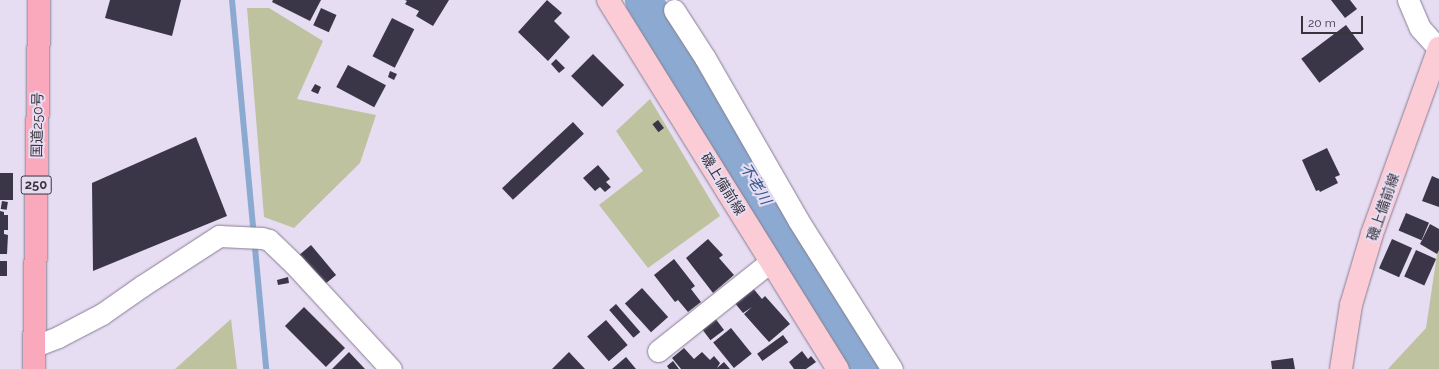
<!DOCTYPE html>
<html>
<head>
<meta charset="utf-8">
<style>
  body { margin:0 }
  #map { position:relative; width:1439px; height:369px; overflow:hidden; background:#e7ddf3; font-family:Raleway,"Noto Sans JP",sans-serif }
  div>[style] { position:absolute }
  .green>* { inset:0; background:#bfc29f }
  .stream>* { height:6px; margin:-3px; padding:0 3px; transform-origin:3px; border-radius:3px; background:#8caad1 }
  .river>* { height:37px; margin:-18.5px; padding:0 18.5px; transform-origin:18.5px; border-radius:18.5px; background:#8caad1 }
  .building>* { inset:0; background:#3a3648; transform-origin:0 0 }
  .roads { filter:drop-shadow(0 0 1px #877e91) drop-shadow(0 0 1px #877e91) }
  .minor>* { height:21px; margin:-10.5px; padding:0 10.5px; transform-origin:10.5px; border-radius:10.5px; background:#fff }
  .major>* { height:22px; margin:-11px; padding:0 11px; transform-origin:11px; border-radius:11px; background:#fbcbd6 }
  .highway>* { height:22px; margin:-11px; padding:0 11px; transform-origin:11px; border-radius:11px; background:#f9a9bb }
  span { translate:-50% -50%; white-space:nowrap; text-align:center; line-height:1.15; -webkit-text-stroke:4px #e7ddf3; paint-order:stroke }
  .shield-label span { padding:1px 3px; background:#e7ddf3; border:1px solid; border-radius:3px; -webkit-text-stroke-width:0 }
  .shield-label { font-size:13px; color:#38343c; font-weight:700 }
  .street-label { font-size:14px; color:#38343c }
  .water-label { font-size:15px; color:#2f588b; font-style:italic }
  .scale { position:absolute; left:1301px; top:16px; width:62px; height:18px; box-sizing:border-box; border:2px solid #38343c; border-top:0; padding-left:5px; font-size:12px; line-height:14px; white-space:nowrap; color:#38343c; -webkit-text-stroke:3px #e7ddf3; paint-order:stroke }
</style>
</head>
<body>
<div id="map">
  <div class="green">
    <div style="clip-path:polygon(247px 8px,269px 8px,323px 41px,297px 99px,376px 115px,360px 163px,294px 228px,264px 217px)"></div>
    <div style="clip-path:polygon(650px 99px,720px 216px,648px 268px,599px 205px,643px 171px,616px 131px)"></div>
    <div style="clip-path:polygon(1439px 241px,1439px 369px,1388px 369px,1426px 328px)"></div>
    <div style="clip-path:polygon(231px 319px,237px 369px,175px 369px)"></div>
  </div>
  <div class="stream">
    <div style="left:232px;top:0;width:371px;rotate:84.7deg"></div>
  </div>
  <div class="river">
    <div style="left:643px;top:0;width:432px;rotate:58.7deg"></div>
  </div>
  <div class="building">
    <div style="clip-path:polygon(110px 0,181px 0,172px 36px,105px 18px)"></div>
    <div style="clip-path:polygon(273px 0,321px 0,310px 21px,272px 2px)"></div>
    <div style="clip-path:polygon(405px 0,449px 0,433px 26px,416px 16px,419px 11px,405px 4px,407px 1px)"></div>
    <div style="clip-path:polygon(547px 0,562px 13px,554px 21px,570px 37px,548px 61px,518px 32px)"></div>
    <div style="clip-path:polygon(1331px 0,1350px 0,1357px 9px,1345px 18px)"></div>
    <div style="left:321px;top:8px;width:17px;height:19px;rotate:24deg"></div>
    <div style="left:392px;top:18px;width:25px;height:43px;rotate:27deg"></div>
    <div style="left:1346px;top:25px;width:30px;height:56px;rotate:53deg"></div>
    <div style="left:593px;top:54px;width:44px;height:31px;rotate:45deg"></div>
    <div style="clip-path:polygon(556px 59px,565px 68px,559px 73px,551px 64px)"></div>
    <div style="left:348px;top:65px;width:43px;height:25px;rotate:28deg"></div>
    <div style="clip-path:polygon(390px 71px,397px 74px,394px 80px,388px 77px)"></div>
    <div style="clip-path:polygon(315px 84px,321px 87px,318px 94px,311px 91px)"></div>
    <div style="left:658px;top:120px;width:10px;height:7px;rotate:53deg"></div>
    <div style="left:573px;top:122px;width:16px;height:97px;rotate:47deg"></div>
    <div style="clip-path:polygon(196px 137px,227px 216px,93px 271px,92px 183px)"></div>
    <div style="clip-path:polygon(1327px 148px,1340px 175px,1335px 177px,1338px 183px,1320px 192px,1319px 190px,1316px 191px,1302px 160px)"></div>
    <div style="clip-path:polygon(598px 165px,610px 179px,606px 182px,611px 187px,605px 192px,600px 187px,595px 191px,583px 178px)"></div>
    <div style="left:0;top:173px;width:13px;height:27px"></div>
    <div style="clip-path:polygon(1432px 176px,1439px 179px,1439px 207px,1422px 201px)"></div>
    <div style="left:2px;top:201px;width:6px;height:8px;rotate:9deg"></div>
    <div style="clip-path:polygon(0 211px,4px 212px,4px 215px,8px 215px,8px 230px,4px 230px,4px 234px,8px 235px,7px 254px,0 254px)"></div>
    <div style="left:1406px;top:213px;width:25px;height:19px;rotate:23deg"></div>
    <div style="clip-path:polygon(1430px 224px,1439px 229px,1439px 250px,1437px 254px,1420px 244px)"></div>
    <div style="clip-path:polygon(708px 239px,723px 255px,719px 258px,734px 275px,713px 293px,686px 258px)"></div>
    <div style="left:1392px;top:239px;width:22px;height:32px;rotate:24deg"></div>
    <div style="left:311px;top:245px;width:39px;height:15px;rotate:50deg"></div>
    <div style="left:1416px;top:250px;width:22px;height:29px;rotate:24deg"></div>
    <div style="clip-path:polygon(674px 259px,695px 286px,691px 289px,701px 302px,688px 312px,678px 300px,675px 302px,654px 275px)"></div>
    <div style="left:7px;top:261px;width:15px;height:7px;rotate:90deg"></div>
    <div style="clip-path:polygon(288px 277px,289px 283px,278px 285px,277px 280px)"></div>
    <div style="clip-path:polygon(752px 287px,762px 299px,765px 296px,790px 324px,769px 342px,744px 314px,752px 307px,743px 313px,734px 302px)"></div>
    <div style="left:642px;top:288px;width:39px;height:23px;rotate:48deg"></div>
    <div style="left:616px;top:304px;width:37px;height:9px;rotate:49deg"></div>
    <div style="left:304px;top:307px;width:58px;height:27px;rotate:45deg"></div>
    <div style="left:715px;top:318px;width:15px;height:17px;rotate:53deg"></div>
    <div style="left:606px;top:320px;width:33px;height:25px;rotate:49deg"></div>
    <div style="left:731px;top:328px;width:33px;height:23px;rotate:51deg"></div>
    <div style="left:783px;top:335px;width:9px;height:32px;rotate:54deg"></div>
    <div style="clip-path:polygon(684px 348px,694px 359px,702px 352px,710px 360px,714px 356px,720px 363px,717px 368px,724px 362px,730px 369px,681px 369px,672px 358px)"></div>
    <div style="clip-path:polygon(802px 351px,808px 359px,811px 356px,816px 362px,806px 369px,794px 369px,789px 362px)"></div>
    <div style="clip-path:polygon(349px 352px,365px 369px,332px 369px)"></div>
    <div style="clip-path:polygon(569px 352px,585px 369px,552px 369px)"></div>
    <div style="clip-path:polygon(626px 357px,636px 369px,612px 369px)"></div>
    <div style="clip-path:polygon(1293px 358px,1295px 369px,1272px 369px,1271px 361px)"></div>
    <div style="clip-path:polygon(673px 361px,679px 369px,669px 369px,667px 366px)"></div>
  </div>
  <div class="roads">
    <div class="minor">
      <div style="left:1408px;top:0;width:30px;rotate:67deg"></div>
      <div style="left:1420px;top:28px;width:28px;rotate:48deg"></div>
      <div style="left:674px;top:10px;width:57px;rotate:57.1deg"></div>
      <div style="left:705px;top:58px;width:187px;rotate:60.1deg"></div>
      <div style="left:798px;top:220px;width:176px;rotate:57.8deg"></div>
      <div style="left:35px;top:346px;width:25px;rotate:-21deg"></div>
      <div style="left:58px;top:337px;width:50px;rotate:-27.6deg"></div>
      <div style="left:102px;top:314px;width:49px;rotate:-35deg"></div>
      <div style="left:142px;top:286px;width:92px;rotate:-33deg"></div>
      <div style="left:219px;top:236px;width:43px;rotate:2.7deg"></div>
      <div style="left:262px;top:238px;width:7px;rotate:16deg"></div>
      <div style="left:269px;top:240px;width:35px;rotate:44deg"></div>
      <div style="left:294px;top:264px;width:143px;rotate:47.3deg"></div>
      <div style="left:658px;top:351px;width:144px;rotate:-38.5deg"></div>
    </div>
    <div class="major">
      <div style="left:608px;top:0;width:435px;rotate:58.1deg"></div>
      <div style="left:1341px;top:369px;width:65px;rotate:-81.1deg"></div>
      <div style="left:1351px;top:305px;width:74px;rotate:-73.5deg"></div>
      <div style="left:1372px;top:234px;width:198px;rotate:-70.2deg"></div>
    </div>
    <div class="highway">
      <div style="left:34px;top:369px;width:369px;rotate:-89.2deg"></div>
    </div>
  </div>
  <div class="shield-label">
    <span style="left:36px;top:185px">250</span>
  </div>
  <div class="street-label">
    <span style="left:37px;top:125px;rotate:-89deg">国道250号</span>
    <span style="left:723px;top:184px;rotate:58deg">磯上備前線</span>
    <span style="left:1383px;top:207px;rotate:-71deg">磯上備前線</span>
  </div>
  <div class="water-label">
    <span style="left:755px;top:184px;rotate:59deg">不老川</span>
  </div>
  <div class="scale">20 m</div>
</div>
</body>
</html>
